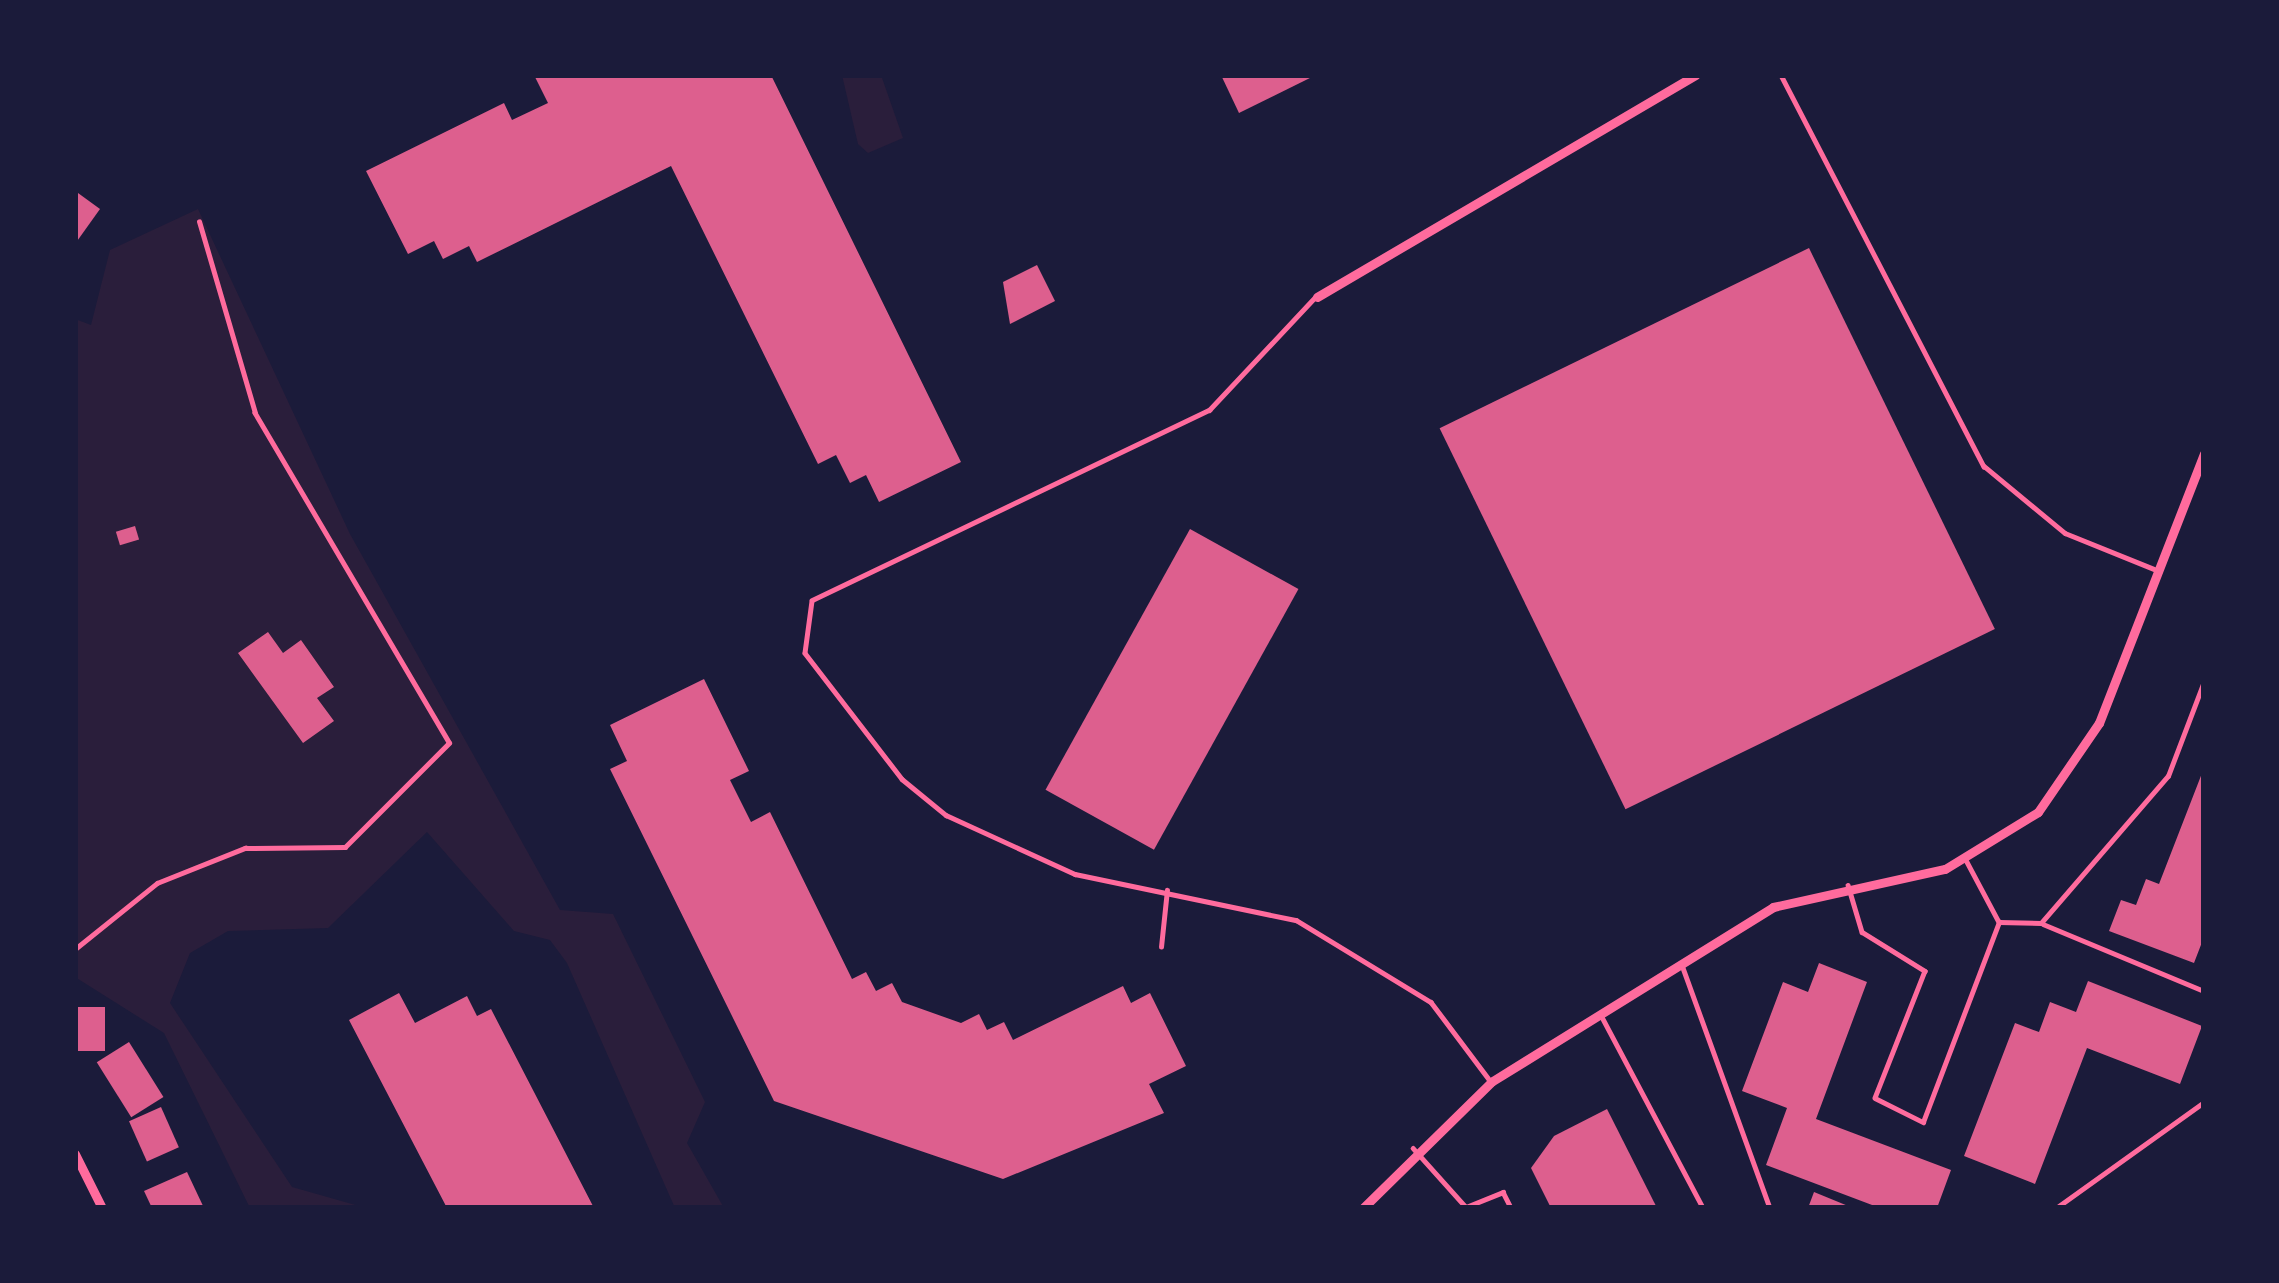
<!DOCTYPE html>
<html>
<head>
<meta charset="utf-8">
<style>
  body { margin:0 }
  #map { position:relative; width:2279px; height:1283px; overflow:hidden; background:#1b1b3a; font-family:Figtree,sans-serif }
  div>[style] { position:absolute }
  .green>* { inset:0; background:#2a1e3b }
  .building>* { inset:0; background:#dd5f8e; transform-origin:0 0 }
  .service>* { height:4.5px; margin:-2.25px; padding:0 2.25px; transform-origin:2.25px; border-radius:2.25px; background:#ff6b9d }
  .minor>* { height:9px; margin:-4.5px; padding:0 4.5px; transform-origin:4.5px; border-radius:4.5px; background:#ff6b9d }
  span { translate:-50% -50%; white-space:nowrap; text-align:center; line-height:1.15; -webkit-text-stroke:9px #1b1b3a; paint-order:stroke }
  .frame { position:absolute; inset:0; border:78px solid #1b1b3a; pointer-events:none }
</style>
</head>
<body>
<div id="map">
  <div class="green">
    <div style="clip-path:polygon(842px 75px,881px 75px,903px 138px,868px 153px,858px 144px)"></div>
    <div style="clip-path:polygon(198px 209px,350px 534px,560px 910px,613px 914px,705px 1102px,687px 1143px,724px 1208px,675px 1208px,567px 963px,550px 940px,514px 931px,427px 832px,328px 928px,228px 931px,190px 953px,170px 1003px,292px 1187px,366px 1208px,250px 1208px,164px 1033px,75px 977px,75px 319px,91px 325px,110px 250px)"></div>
  </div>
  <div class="building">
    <div style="clip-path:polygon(534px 75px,771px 75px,961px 462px,879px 502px,866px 475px,850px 483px,836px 455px,818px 464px,671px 166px,477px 262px,469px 246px,443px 259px,434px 241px,408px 254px,366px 171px,504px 103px,512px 120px,548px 103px)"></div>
    <div style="clip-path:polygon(1221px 75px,1316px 75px,1239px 113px)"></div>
    <div style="clip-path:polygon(78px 193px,100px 209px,75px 244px,75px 198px)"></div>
    <div style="left:1809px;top:248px;width:424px;height:411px;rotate:64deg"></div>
    <div style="clip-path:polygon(1037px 265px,1055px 301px,1010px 324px,1003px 282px)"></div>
    <div style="left:135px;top:526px;width:14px;height:20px;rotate:73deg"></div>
    <div style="left:1190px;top:529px;width:124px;height:298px;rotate:29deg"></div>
    <div style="clip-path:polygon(268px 632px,283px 653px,301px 640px,334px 687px,317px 698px,334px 721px,303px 743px,238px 653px)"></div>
    <div style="clip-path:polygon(704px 679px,749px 771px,730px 780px,751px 822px,770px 812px,852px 979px,866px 972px,876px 991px,892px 983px,902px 1002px,961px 1023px,979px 1014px,987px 1030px,1004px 1022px,1013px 1040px,1123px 986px,1131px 1003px,1150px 993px,1186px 1066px,1149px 1084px,1164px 1113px,1003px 1179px,774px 1101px,610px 769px,627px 761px,610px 725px)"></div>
    <div style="clip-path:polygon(2204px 768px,2204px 937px,2194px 963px,2109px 931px,2121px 900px,2136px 905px,2146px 879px,2159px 884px)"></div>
    <div style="clip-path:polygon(1819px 963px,1867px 982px,1816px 1119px,1951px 1170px,1937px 1208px,1880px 1208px,1766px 1165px,1787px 1108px,1742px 1091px,1783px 982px,1808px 992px)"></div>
    <div style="clip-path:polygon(2088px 981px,2202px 1026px,2180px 1084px,2087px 1048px,2035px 1184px,1964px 1156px,2015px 1023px,2039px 1032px,2050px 1002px,2076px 1012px)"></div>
    <div style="clip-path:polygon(399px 993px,415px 1023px,467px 996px,477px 1016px,491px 1009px,594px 1208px,447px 1208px,349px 1020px)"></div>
    <div style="left:75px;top:1007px;width:30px;height:44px"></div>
    <div style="left:129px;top:1042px;width:65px;height:38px;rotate:58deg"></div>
    <div style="left:161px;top:1107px;width:44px;height:35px;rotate:66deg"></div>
    <div style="clip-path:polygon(1607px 1109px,1657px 1208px,1551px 1208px,1531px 1168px,1554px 1136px)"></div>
    <div style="clip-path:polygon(187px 1172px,204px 1208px,152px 1208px,144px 1191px)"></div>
    <div style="clip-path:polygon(1814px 1192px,1853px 1208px,1808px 1208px)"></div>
  </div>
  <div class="service">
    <div style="left:1781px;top:75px;width:441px;rotate:62.6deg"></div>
    <div style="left:1984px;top:466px;width:105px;rotate:39.6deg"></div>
    <div style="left:2065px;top:533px;width:96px;rotate:22deg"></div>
    <div style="left:1315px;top:298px;width:154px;rotate:133.2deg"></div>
    <div style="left:1210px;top:410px;width:441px;rotate:154.4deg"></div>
    <div style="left:812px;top:601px;width:52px;rotate:97.7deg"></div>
    <div style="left:805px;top:653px;width:159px;rotate:52.4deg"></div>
    <div style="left:902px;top:779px;width:57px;rotate:39.3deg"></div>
    <div style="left:946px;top:815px;width:142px;rotate:24.6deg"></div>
    <div style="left:1075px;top:874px;width:226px;rotate:11.8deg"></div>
    <div style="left:1296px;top:920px;width:158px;rotate:31.3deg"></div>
    <div style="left:1431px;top:1002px;width:100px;rotate:53.1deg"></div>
    <div style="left:1966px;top:860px;width:70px;rotate:62deg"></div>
    <div style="left:1999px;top:922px;width:42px;rotate:1.4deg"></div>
    <div style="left:2041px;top:923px;width:194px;rotate:-49.2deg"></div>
    <div style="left:2168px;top:776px;width:102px;rotate:-69.2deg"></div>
    <div style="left:1848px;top:885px;width:49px;rotate:73.4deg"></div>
    <div style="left:1862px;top:932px;width:74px;rotate:31.8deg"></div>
    <div style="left:1925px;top:971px;width:136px;rotate:111.5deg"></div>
    <div style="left:1875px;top:1098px;width:54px;rotate:26.6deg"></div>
    <div style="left:1923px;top:1122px;width:214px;rotate:-69.2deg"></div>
    <div style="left:2043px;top:924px;width:174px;rotate:22.6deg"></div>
    <div style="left:1161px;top:947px;width:57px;rotate:-84deg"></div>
    <div style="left:75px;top:949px;width:105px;rotate:-38.8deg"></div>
    <div style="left:157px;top:883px;width:95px;rotate:-21.7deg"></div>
    <div style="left:245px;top:848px;width:100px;rotate:-0.6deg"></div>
    <div style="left:345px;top:847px;width:147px;rotate:-45deg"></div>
    <div style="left:449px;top:743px;width:383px;rotate:-120.5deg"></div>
    <div style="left:255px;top:413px;width:199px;rotate:-106.3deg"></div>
    <div style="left:1682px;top:965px;width:258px;rotate:70.1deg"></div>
    <div style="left:1602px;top:1017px;width:216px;rotate:62.1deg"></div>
    <div style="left:1413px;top:1148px;width:79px;rotate:48.1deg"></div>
    <div style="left:1466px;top:1207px;width:40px;rotate:-22deg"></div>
    <div style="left:1503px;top:1192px;width:18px;rotate:63deg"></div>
    <div style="left:2056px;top:1208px;width:182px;rotate:-35.6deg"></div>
  </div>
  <div class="minor">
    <div style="left:1317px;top:297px;width:439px;rotate:-30.4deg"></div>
    <div style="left:75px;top:1154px;width:60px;rotate:63.4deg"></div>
    <div style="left:1363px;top:1208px;width:180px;rotate:-44.5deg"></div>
    <div style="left:1491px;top:1082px;width:332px;rotate:-31.8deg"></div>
    <div style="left:1773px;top:907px;width:176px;rotate:-12.5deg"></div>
    <div style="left:1945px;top:869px;width:109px;rotate:-31.5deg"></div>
    <div style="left:2038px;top:812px;width:108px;rotate:-55.6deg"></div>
    <div style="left:2099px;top:723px;width:289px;rotate:-68.7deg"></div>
  </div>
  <div class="frame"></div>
</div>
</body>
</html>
